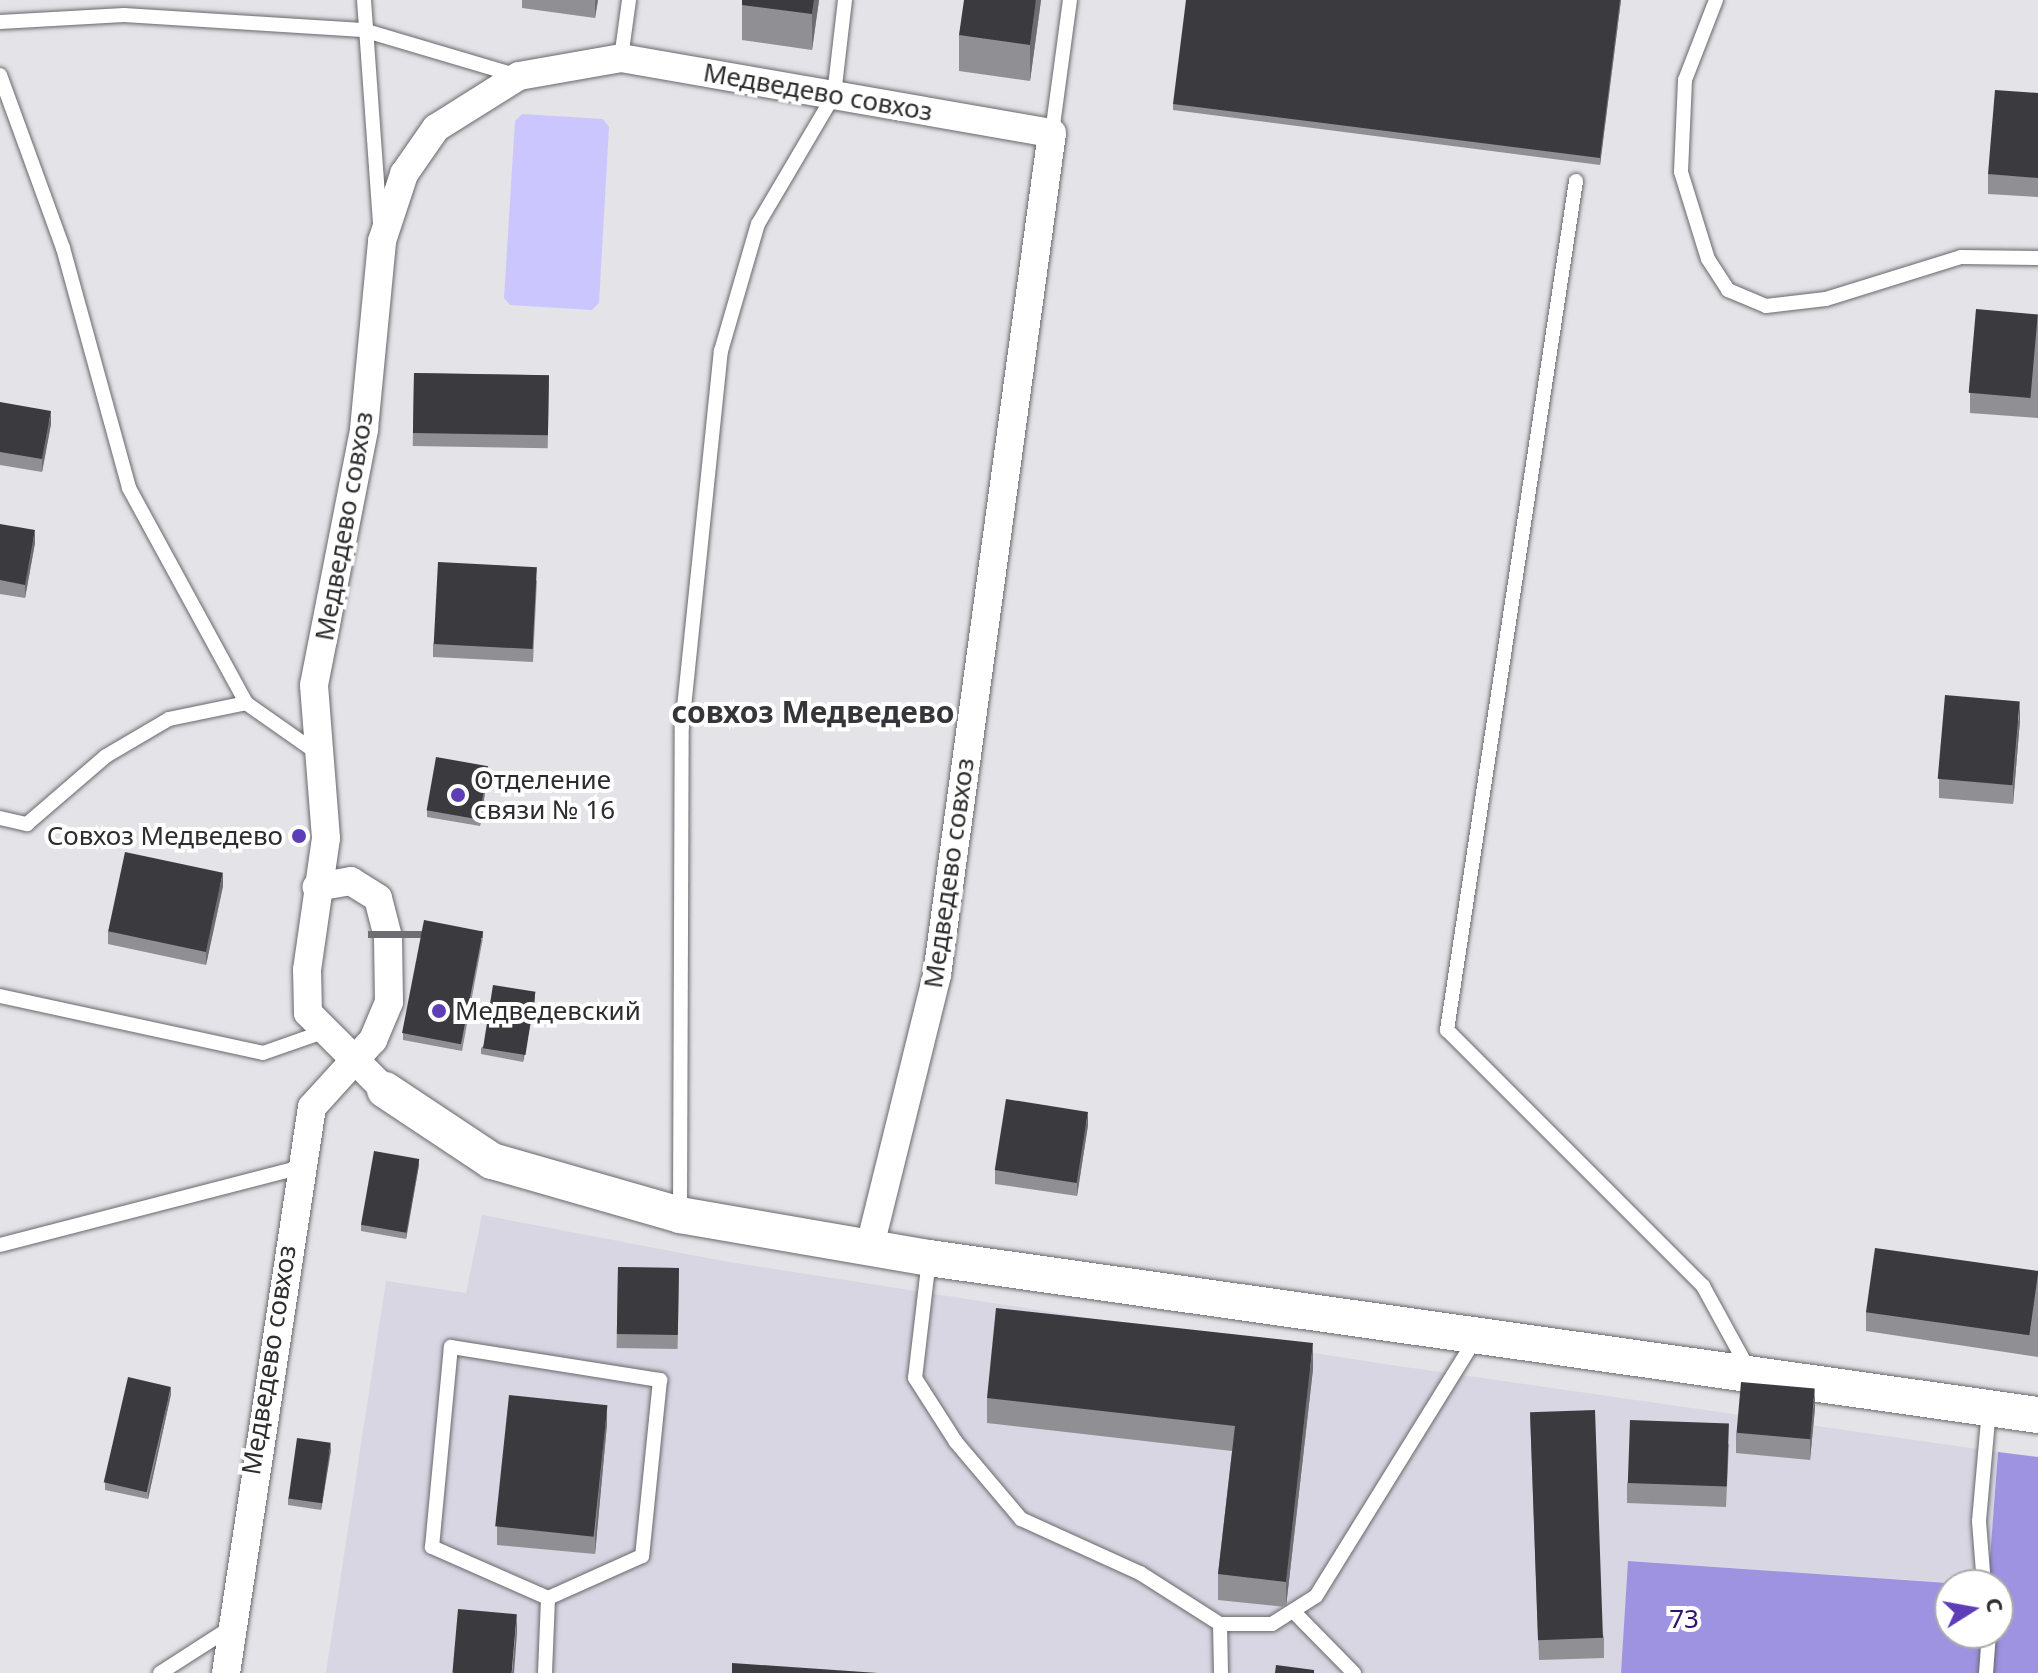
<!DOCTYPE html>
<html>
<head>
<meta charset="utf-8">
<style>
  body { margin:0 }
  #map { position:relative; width:2038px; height:1673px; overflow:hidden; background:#e4e3e8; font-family:"Noto Sans",sans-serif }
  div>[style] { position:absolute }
  .built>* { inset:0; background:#d7d6e2 }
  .green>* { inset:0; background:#ccc6ff }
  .forest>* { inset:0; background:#9e93e1 }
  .roads { filter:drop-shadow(0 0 2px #68686c) drop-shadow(0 0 2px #68686c) }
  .service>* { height:14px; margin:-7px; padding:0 7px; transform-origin:7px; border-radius:7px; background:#fff }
  .minor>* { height:28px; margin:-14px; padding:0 14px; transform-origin:14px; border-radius:14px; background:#fff }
  .tertiary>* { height:36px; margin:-18px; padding:0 18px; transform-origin:18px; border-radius:18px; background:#fff }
  .wall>* { inset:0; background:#908f94; transform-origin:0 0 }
  .shaded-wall>* { inset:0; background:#6e6d72; transform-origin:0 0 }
  .building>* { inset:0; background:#3b3b3f; transform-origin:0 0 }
  .dots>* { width:22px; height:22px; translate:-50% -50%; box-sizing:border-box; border:4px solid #fff; border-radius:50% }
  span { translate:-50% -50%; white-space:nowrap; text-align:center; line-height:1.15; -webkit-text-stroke:8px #fff; paint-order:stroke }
  .street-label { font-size:26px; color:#2d2d2f }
  .poi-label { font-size:26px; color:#2d2d2f }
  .left { translate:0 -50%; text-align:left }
  .right { translate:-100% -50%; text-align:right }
  .park-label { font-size:26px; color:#30136e }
  .quarter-label { font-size:30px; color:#363539; font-weight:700 }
  .north { position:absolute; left:1934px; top:1569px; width:80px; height:80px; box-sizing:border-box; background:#fff; border:2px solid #ababac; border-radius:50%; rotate:79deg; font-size:22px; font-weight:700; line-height:32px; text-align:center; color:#2d2d2f }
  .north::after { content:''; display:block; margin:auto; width:28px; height:36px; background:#5d3eb6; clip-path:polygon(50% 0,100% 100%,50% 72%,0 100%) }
</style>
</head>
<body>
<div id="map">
  <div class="built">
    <div style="clip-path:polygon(482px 1215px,723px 1261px,1391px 1365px,1998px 1452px,1988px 1585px,1629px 1561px,1621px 1673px,326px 1673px,386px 1281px,466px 1293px)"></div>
  </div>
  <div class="green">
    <div style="clip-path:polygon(522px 114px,603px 119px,609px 127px,599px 303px,592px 310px,510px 305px,504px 298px,515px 121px)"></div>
  </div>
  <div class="forest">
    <div style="clip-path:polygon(1998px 1452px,2038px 1457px,2038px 1673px,1621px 1673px,1628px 1561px,1977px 1585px,1950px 1585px,1950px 1633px,1998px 1633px,1998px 1585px,1988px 1585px)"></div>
  </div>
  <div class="roads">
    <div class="service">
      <div style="left:364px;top:0;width:226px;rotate:85.9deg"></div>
      <div style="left:1716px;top:0;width:86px;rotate:111.2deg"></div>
      <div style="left:1685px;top:80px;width:92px;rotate:92.5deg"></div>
      <div style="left:1681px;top:172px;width:91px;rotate:72.8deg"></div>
      <div style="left:1708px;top:259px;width:37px;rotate:57deg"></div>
      <div style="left:1728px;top:290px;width:41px;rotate:22.8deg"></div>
      <div style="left:1766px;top:306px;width:60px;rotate:-6.7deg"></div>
      <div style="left:1826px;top:299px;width:141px;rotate:-17.3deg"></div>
      <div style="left:1961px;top:257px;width:77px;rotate:0.7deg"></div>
      <div style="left:0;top:22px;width:124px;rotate:-3.2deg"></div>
      <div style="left:124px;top:15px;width:239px;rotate:3.6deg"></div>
      <div style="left:363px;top:30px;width:162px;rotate:16.5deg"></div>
      <div style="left:621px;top:58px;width:59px;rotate:-82.1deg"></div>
      <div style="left:0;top:75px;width:184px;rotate:70deg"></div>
      <div style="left:63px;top:248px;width:249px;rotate:74.6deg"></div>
      <div style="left:129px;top:488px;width:245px;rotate:61.4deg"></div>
      <div style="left:246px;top:703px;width:90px;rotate:35.1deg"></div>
      <div style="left:1052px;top:133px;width:134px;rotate:-82.3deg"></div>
      <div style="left:1576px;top:181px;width:859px;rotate:98.64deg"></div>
      <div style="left:1447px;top:1030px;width:362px;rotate:45deg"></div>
      <div style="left:1703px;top:1286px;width:96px;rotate:61.3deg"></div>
      <div style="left:0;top:818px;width:28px;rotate:13deg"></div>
      <div style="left:27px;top:824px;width:104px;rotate:-40.7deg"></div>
      <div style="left:106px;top:756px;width:73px;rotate:-30.4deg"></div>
      <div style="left:169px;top:719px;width:79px;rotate:-11.7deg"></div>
      <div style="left:0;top:996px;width:269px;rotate:12.2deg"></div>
      <div style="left:263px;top:1053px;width:64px;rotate:-19.3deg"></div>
      <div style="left:680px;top:1214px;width:487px;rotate:-89.8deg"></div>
      <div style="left:682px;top:727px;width:378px;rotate:-84.1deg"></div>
      <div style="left:721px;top:351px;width:132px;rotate:-73.8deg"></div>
      <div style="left:758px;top:224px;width:150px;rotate:-59.5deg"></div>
      <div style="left:834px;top:95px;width:96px;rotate:-83.4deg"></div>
      <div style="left:0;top:1245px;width:308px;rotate:-14.5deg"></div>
      <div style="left:929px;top:1259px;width:120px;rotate:96.7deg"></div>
      <div style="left:915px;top:1378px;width:76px;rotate:57.4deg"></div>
      <div style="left:956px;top:1442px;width:101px;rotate:49.8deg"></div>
      <div style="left:1021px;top:1519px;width:131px;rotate:24.4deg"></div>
      <div style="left:1140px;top:1573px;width:95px;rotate:32.5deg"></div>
      <div style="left:1220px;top:1624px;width:49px;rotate:88.8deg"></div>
      <div style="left:451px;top:1347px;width:212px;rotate:9deg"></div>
      <div style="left:660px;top:1380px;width:177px;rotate:95.8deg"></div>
      <div style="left:642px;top:1556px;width:103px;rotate:155.9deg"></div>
      <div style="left:548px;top:1598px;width:127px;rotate:-156.3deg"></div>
      <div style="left:432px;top:1547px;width:201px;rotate:-84.6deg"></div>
      <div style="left:1984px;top:1585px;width:64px;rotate:-94.5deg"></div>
      <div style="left:1979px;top:1521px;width:111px;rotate:-84.9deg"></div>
      <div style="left:1293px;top:1611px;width:87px;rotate:45.5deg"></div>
      <div style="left:1220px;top:1624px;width:52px"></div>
      <div style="left:1272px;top:1624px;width:52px;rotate:-32.5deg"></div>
      <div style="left:1316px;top:1596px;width:304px;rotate:-58.2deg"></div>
      <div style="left:160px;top:1673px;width:80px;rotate:-32.7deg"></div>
      <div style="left:545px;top:1673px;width:75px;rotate:-87.7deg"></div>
      <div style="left:1986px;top:1673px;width:40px;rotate:-85.7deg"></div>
    </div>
    <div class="minor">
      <div style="left:385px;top:1090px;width:109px;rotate:-135deg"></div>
      <div style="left:308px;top:1013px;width:43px;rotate:-91.3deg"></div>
      <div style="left:307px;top:970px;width:133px;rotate:-81.8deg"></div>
      <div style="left:326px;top:838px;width:153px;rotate:-94.5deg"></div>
      <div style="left:314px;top:685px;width:261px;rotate:-78.9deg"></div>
      <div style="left:364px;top:429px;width:189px;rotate:-84.5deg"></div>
      <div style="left:382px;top:241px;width:71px;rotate:-71.8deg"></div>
      <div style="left:404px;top:174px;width:56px;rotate:-55.2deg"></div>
      <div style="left:436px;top:128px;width:98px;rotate:-32.1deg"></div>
      <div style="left:519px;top:76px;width:104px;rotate:-10deg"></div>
      <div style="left:621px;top:58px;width:437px;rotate:9.9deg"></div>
      <div style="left:1052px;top:133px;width:850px;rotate:97.78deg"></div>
      <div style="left:937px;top:975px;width:283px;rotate:103.9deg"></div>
      <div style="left:226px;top:1673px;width:572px;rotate:-81.36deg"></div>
      <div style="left:312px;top:1107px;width:91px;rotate:-47.7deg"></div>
      <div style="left:373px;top:1040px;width:41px;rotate:-67.2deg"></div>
      <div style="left:389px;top:1002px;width:65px;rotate:-90.9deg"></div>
      <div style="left:388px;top:937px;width:40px;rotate:-104.4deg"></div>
      <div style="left:378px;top:898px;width:32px;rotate:-148deg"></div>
      <div style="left:351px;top:881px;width:35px;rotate:170deg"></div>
    </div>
    <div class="tertiary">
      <div style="left:385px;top:1090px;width:128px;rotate:33.6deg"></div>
      <div style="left:492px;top:1161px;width:196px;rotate:16deg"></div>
      <div style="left:680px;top:1215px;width:253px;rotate:9.8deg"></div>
      <div style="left:929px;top:1258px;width:1120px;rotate:8.06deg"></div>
    </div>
  </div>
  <div class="wall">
    <div style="clip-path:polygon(522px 0,598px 0,595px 18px,522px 8px)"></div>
    <div style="clip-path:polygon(742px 0,819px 0,812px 50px,742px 40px)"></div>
    <div style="clip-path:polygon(1041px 0,1030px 81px,959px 71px,959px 35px)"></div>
    <div style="clip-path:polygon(1621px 0,1600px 165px,1173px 110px,1173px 104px)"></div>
    <div style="clip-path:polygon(2038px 93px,2038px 197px,1988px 194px,1988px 174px)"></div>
    <div style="clip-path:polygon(2038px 314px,2038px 418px,1970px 413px,1970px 393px)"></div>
    <div style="left:414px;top:373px;width:135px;height:73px;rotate:1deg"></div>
    <div style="clip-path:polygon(0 402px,51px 424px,42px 472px,0 465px)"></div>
    <div style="clip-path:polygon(0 524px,35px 543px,25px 598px,0 594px)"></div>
    <div style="clip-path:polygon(537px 580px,533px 662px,433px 657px,433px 644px)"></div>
    <div style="clip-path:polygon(2020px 720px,2013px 804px,1939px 798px,1939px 779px)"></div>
    <div style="clip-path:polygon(488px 772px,480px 826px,427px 817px,427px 810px)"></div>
    <div style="clip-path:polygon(223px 886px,206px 965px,108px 944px,108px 931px)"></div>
    <div style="clip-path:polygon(483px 938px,462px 1051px,403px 1040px,403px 1033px)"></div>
    <div style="clip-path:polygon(535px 999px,523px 1062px,481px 1054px,481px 1048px)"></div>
    <div style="clip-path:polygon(1088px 1125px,1077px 1196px,995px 1184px,995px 1170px)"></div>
    <div style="clip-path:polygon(419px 1165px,406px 1239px,361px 1231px,361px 1225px)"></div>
    <div style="left:618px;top:1267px;width:61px;height:81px;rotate:1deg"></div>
    <div style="clip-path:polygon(2038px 1272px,2038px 1357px,1866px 1331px,1866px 1312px)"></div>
    <div style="clip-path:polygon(1313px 1369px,1286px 1607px,1218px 1600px,1218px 1574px,1232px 1451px,987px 1423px,987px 1398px)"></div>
    <div style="clip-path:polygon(171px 1394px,148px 1499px,105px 1490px,105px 1483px)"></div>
    <div style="clip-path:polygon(1815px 1408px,1810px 1460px,1736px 1453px,1736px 1433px)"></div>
    <div style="clip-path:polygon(1530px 1413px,1604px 1638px,1604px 1658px,1539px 1660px)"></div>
    <div style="clip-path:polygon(607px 1424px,595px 1554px,497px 1545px,497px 1526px)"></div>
    <div style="clip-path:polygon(1729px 1444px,1726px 1507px,1627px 1503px,1627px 1483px)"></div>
    <div style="clip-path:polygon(331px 1450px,321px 1510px,288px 1505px,288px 1498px)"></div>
  </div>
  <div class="shaded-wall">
    <div style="clip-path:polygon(595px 0,598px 0,595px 18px)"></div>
    <div style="clip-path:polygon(814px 0,819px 0,812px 50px,812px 14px)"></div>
    <div style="clip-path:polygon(1036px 0,1041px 0,1030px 81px,1030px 45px)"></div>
    <div style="clip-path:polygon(1620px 0,1621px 0,1600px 165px,1600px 158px)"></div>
    <div style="clip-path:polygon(51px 411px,51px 424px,42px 472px,42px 459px)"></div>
    <div style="clip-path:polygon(35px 530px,35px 543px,25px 598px,25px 585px)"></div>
    <div style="clip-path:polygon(2020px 701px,2020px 720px,2013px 804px,2013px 785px)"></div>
    <div style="clip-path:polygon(488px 766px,488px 772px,480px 826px,480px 819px)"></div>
    <div style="clip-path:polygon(223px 872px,223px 886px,206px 965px,206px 952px)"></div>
    <div style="left:483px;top:931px;width:7px;height:115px;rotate:90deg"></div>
    <div style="clip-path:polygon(535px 992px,535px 999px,523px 1062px,523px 1056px)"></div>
    <div style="clip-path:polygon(1088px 1112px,1088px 1125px,1077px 1196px,1077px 1182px)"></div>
    <div style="clip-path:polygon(419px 1159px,419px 1165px,406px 1239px,406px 1233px)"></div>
    <div style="clip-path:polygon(1313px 1343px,1313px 1369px,1286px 1607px,1286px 1582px)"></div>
    <div style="clip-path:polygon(171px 1387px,171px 1394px,148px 1499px,148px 1493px)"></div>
    <div style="clip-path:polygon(1815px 1389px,1815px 1408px,1810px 1460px,1810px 1440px)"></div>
    <div style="clip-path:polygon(607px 1405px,607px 1424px,595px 1554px,595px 1535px)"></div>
    <div style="clip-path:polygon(331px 1443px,331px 1450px,321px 1510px,321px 1503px)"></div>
    <div style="clip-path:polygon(517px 1614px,517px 1633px,514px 1673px,512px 1673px)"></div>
  </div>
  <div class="building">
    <div style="clip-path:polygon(742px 0,814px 0,812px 14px,742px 5px)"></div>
    <div style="clip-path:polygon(964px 0,1036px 0,1030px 45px,959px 35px)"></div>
    <div style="clip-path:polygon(1186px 0,1620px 0,1600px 158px,1173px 104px)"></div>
    <div style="clip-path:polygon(1995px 90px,2038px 93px,2038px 178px,1988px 174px)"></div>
    <div style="left:1976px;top:309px;width:62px;height:84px;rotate:5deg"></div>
    <div style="left:414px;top:373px;width:135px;height:60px;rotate:1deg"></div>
    <div style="clip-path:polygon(0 402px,51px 411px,42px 459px,0 452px)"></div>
    <div style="clip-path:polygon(0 524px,35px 530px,25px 585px,0 580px)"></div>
    <div style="left:438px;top:562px;width:99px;height:82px;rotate:3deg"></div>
    <div style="left:1945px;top:695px;width:75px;height:84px;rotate:5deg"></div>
    <div style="left:436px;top:757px;width:53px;height:54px;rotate:10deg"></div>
    <div style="left:125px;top:852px;width:100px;height:81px;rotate:12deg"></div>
    <div style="left:424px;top:920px;width:60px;height:115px;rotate:11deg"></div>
    <div style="left:493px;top:985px;width:43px;height:64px;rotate:9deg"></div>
    <div style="left:1006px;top:1099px;width:83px;height:72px;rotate:9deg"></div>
    <div style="left:374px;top:1151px;width:46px;height:75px;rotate:10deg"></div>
    <div style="left:1875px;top:1248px;width:165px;height:65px;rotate:8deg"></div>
    <div style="left:618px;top:1267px;width:61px;height:67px;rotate:1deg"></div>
    <div style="clip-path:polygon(996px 1308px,1313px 1343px,1286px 1582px,1218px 1574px,1235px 1426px,987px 1398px)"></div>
    <div style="left:128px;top:1377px;width:44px;height:108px;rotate:13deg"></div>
    <div style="left:1741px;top:1382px;width:74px;height:51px;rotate:5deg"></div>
    <div style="left:509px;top:1395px;width:99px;height:132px;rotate:6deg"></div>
    <div style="left:1595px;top:1410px;width:228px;height:65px;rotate:88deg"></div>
    <div style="left:1630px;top:1420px;width:99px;height:63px;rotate:2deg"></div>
    <div style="left:297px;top:1438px;width:34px;height:61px;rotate:8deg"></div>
    <div style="left:458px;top:1609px;width:59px;height:64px;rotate:5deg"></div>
    <div style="clip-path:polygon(732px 1663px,878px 1673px,732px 1673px)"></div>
    <div style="clip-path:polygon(1276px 1665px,1314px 1670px,1314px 1673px,1275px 1673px)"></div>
  </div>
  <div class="dots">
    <div style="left:458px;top:795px;background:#5d3eb6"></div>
    <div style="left:299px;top:836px;background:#5d3eb6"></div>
    <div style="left:439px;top:1011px;background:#5d3eb6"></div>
  </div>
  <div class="street-label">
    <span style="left:818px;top:92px;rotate:10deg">Медведево совхоз</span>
    <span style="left:344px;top:526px;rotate:-80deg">Медведево совхоз</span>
    <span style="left:949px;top:873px;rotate:-82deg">Медведево совхоз</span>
    <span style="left:269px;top:1360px;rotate:-81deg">Медведево совхоз</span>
  </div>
  <div class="poi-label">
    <span class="left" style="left:474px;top:795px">Отделение<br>связи № 16</span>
    <span class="right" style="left:283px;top:836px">Совхоз Медведево</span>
    <span class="left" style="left:455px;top:1011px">Медведевский</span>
  </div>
  <div class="park-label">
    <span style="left:1684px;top:1619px">73</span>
  </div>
  <div class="quarter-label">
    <span style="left:813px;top:712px">совхоз Медведево</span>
  </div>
  <div class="north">С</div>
</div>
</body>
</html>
